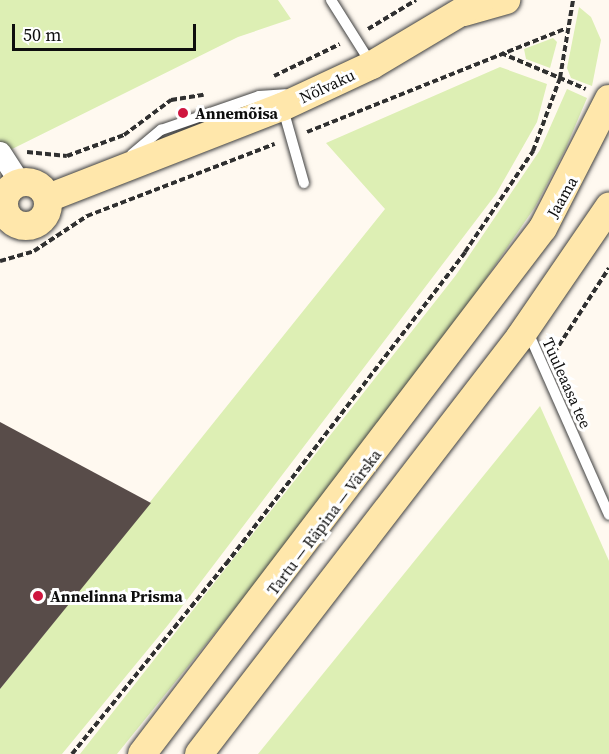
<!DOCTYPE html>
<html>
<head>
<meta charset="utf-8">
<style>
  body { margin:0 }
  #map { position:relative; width:609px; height:754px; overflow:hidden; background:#fff9f0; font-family:"Source Serif 4",serif }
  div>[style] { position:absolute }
  .green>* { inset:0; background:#ddefb4 }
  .building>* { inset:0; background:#584c49 }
  .path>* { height:4px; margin-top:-2px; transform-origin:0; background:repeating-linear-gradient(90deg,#303030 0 6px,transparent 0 9px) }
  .roads { filter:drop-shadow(0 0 2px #414141) drop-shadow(0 0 2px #414141) }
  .lane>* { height:10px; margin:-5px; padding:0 5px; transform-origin:5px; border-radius:5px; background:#fff }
  .street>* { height:21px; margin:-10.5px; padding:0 10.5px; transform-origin:10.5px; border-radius:10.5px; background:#fff }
  .secondary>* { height:28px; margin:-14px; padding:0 14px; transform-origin:14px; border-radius:14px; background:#ffe7ab }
  .secondary>.ring { margin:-14px; padding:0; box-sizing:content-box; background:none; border:28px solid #ffe7ab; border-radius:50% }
  .dots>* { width:16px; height:16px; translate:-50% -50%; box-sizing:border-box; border:3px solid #fff; border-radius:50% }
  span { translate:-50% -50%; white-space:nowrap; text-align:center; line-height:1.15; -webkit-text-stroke:6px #fff; paint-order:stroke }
  .street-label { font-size:16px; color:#0e0e0e }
  .poi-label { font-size:16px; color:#0e0e0e; font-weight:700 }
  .left { translate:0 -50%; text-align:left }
  .scale { position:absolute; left:12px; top:24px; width:184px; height:27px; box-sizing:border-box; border:3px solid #0e0e0e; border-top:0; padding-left:8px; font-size:18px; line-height:21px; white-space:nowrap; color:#0e0e0e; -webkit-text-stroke:4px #fff; paint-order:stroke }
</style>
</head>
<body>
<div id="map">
  <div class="green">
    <div style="clip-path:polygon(0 0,278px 0,291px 19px,238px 37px,0 155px)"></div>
    <div style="clip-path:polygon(579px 7px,591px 17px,601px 40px,592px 86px,571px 78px,567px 68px)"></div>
    <div style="clip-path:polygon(553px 38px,557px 42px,550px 68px,526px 59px,524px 49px)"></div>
    <div style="clip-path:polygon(500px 67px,547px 84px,537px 122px,496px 194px,168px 625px,62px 754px,0 754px,0 689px,385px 209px,326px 143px)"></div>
    <div style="clip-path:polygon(567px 89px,587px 98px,565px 150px,535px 207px,478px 290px,261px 576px,117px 754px,80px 754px,456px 275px,540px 150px)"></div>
    <div style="clip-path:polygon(540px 406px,609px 561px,609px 754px,258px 754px)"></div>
  </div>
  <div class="building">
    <div style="clip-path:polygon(0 422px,151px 503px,0 689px)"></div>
  </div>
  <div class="path">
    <div style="left:368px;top:29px;width:56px;rotate:-31.1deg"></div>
    <div style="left:501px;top:53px;width:92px;rotate:23deg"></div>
    <div style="left:274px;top:76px;width:73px;rotate:-25.9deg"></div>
    <div style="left:307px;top:132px;width:278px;rotate:-21.8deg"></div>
    <div style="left:27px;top:152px;width:40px;rotate:5.7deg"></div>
    <div style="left:67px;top:156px;width:61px;rotate:-20.2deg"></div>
    <div style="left:124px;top:135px;width:59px;rotate:-36.7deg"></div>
    <div style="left:171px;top:100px;width:33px;rotate:-9deg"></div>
    <div style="left:0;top:261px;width:35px;rotate:-16deg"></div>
    <div style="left:34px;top:251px;width:64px;rotate:-33.4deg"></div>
    <div style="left:87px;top:216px;width:201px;rotate:-21deg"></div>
    <div style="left:554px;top:353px;width:101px;rotate:-57.1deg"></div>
    <div style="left:72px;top:754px;width:245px;rotate:-51deg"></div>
    <div style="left:226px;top:564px;width:393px;rotate:-52.5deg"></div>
    <div style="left:465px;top:252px;width:122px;rotate:-56deg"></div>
    <div style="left:533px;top:151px;width:78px;rotate:-69.7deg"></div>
    <div style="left:560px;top:78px;width:79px;rotate:-80.5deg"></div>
  </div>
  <div class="roads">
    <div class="lane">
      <div style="left:331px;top:0;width:77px;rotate:57.8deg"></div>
      <div style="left:283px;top:109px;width:77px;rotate:74.2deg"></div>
      <div style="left:132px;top:154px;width:38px;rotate:-40deg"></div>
      <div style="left:161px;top:130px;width:104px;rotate:-19.1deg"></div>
      <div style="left:259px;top:96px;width:26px;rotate:-4deg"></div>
      <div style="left:528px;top:332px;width:200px;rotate:66.1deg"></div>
    </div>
    <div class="street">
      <div style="left:0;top:152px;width:35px;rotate:57deg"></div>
    </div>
    <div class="secondary">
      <div style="left:464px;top:12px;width:44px;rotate:-15.9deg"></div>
      <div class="ring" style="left:4px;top:182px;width:16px;height:16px"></div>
      <div style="left:48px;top:198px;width:251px;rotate:-21.3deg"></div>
      <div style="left:282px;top:107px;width:99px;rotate:-25deg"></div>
      <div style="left:372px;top:65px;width:127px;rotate:-30.8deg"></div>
      <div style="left:142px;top:754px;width:661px;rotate:-52.68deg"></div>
      <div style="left:543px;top:228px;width:145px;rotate:-62.9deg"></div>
      <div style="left:199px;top:754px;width:526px;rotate:-52.41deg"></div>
      <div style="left:520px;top:337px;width:158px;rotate:-55.6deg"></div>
    </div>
  </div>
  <div class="dots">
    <div style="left:183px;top:113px;background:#cf163f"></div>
    <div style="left:38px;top:596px;background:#cf163f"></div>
  </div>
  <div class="street-label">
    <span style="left:327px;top:86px;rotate:-25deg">Nõlvaku</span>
    <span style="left:562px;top:197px;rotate:-60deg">Jaama</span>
    <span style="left:567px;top:383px;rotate:66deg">Tuuleaasa tee</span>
    <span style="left:324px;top:522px;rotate:-53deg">Tartu — Räpina — Värska</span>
  </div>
  <div class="poi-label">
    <span class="left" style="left:195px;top:113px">Annemõisa</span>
    <span class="left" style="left:50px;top:596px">Annelinna Prisma</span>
  </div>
  <div class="scale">50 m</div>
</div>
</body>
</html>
